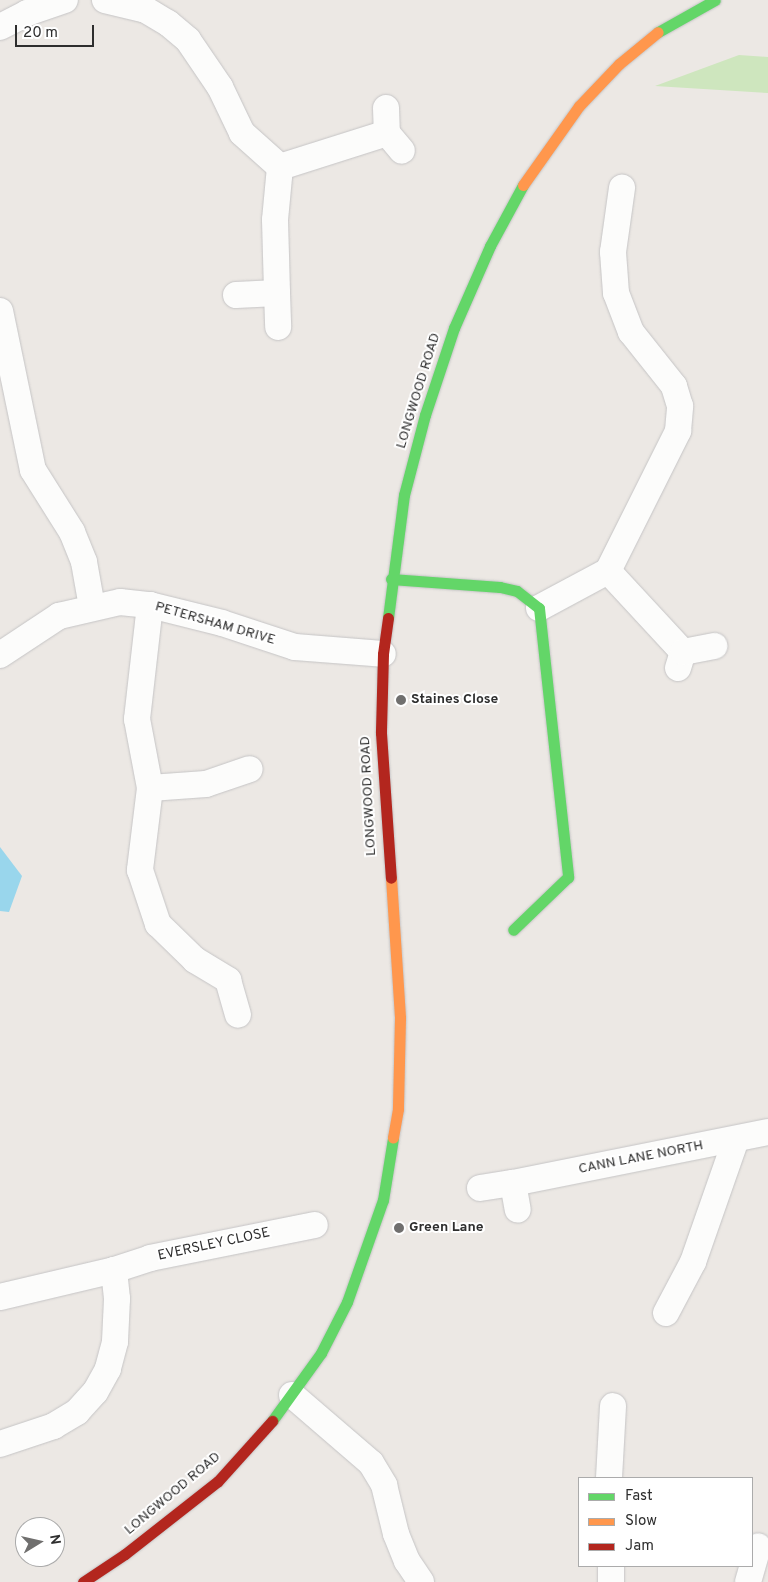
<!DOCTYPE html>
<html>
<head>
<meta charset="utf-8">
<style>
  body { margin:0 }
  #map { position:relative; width:768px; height:1582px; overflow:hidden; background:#ece8e4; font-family:Overpass,sans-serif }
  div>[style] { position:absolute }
  .green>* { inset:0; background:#cee6be }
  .water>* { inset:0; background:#99d6ec }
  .roads { filter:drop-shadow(0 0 1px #c5c4c5) drop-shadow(0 0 1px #c5c4c5) }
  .street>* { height:26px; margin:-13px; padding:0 13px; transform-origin:13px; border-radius:13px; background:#fcfcfb }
  .fast>* { height:11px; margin:-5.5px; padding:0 5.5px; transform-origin:5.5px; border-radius:5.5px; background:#63d668 }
  .slow>* { height:11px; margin:-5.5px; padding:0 5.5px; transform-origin:5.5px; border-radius:5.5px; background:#ff974d }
  .jam>* { height:11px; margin:-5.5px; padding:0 5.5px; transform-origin:5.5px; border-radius:5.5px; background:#b3261e }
  .dots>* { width:14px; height:14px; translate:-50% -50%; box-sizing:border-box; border:2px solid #fff; border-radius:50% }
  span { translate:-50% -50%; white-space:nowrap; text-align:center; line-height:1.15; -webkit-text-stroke:4px #fff; paint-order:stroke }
  .street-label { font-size:14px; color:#2e2e2e }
  .poi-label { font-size:14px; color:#2e2e2e; font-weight:700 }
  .left { translate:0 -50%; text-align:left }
  .legend { position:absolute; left:578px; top:1477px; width:175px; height:90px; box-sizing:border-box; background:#fff; border:1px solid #ababab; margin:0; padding:6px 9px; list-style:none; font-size:15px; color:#2e2e2e }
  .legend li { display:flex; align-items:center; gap:10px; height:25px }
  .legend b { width:25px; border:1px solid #ababab }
  .north { position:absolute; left:15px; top:1517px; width:50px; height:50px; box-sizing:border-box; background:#fff; border:1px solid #ababab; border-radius:50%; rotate:81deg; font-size:14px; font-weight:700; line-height:20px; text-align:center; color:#2e2e2e }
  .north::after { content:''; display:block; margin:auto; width:18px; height:22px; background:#706f6e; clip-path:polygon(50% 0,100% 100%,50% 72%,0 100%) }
  .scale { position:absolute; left:15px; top:25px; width:79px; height:22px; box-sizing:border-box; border:2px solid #2e2e2e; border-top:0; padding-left:6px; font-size:15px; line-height:18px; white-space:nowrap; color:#2e2e2e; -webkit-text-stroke:4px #fff; paint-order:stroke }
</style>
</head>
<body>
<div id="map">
  <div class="green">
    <div style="clip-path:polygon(739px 55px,768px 57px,768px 93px,655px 86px)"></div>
  </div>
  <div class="water">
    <div style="clip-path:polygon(0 847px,22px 876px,9px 912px,0 911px)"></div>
  </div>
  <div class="roads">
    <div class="street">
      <div style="left:105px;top:0;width:42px;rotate:13.7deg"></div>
      <div style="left:146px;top:10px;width:26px;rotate:31deg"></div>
      <div style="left:168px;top:23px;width:26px;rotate:40deg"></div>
      <div style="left:188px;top:40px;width:57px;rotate:55.8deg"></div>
      <div style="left:220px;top:87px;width:51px;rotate:64.4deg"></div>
      <div style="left:242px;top:133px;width:51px;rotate:41.8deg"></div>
      <div style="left:280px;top:167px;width:53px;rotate:95.4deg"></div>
      <div style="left:275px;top:220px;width:73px;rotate:88.4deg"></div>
      <div style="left:0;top:27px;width:30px;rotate:-27deg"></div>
      <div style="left:27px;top:13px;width:40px;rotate:-18.9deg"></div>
      <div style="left:386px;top:108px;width:25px;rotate:88deg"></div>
      <div style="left:387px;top:133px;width:23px;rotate:50deg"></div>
      <div style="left:280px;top:167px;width:112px;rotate:-17.6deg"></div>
      <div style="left:236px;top:295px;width:41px;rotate:-2.8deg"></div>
      <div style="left:277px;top:293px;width:34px;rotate:88deg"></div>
      <div style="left:0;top:311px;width:162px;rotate:78.3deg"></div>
      <div style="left:33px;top:470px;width:73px;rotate:57.8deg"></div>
      <div style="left:72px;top:532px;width:32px;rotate:68deg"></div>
      <div style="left:84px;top:562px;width:46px;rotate:79.9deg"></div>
      <div style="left:608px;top:571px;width:110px;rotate:47.2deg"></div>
      <div style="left:150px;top:605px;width:115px;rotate:96.5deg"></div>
      <div style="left:137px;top:719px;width:70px;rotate:79.3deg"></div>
      <div style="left:150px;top:788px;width:83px;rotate:97deg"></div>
      <div style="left:140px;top:870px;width:57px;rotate:71.6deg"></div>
      <div style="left:158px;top:924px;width:52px;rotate:44.2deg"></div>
      <div style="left:195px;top:960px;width:39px;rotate:31deg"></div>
      <div style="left:228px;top:980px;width:36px;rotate:74deg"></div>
      <div style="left:539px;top:608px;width:78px;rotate:-28.2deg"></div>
      <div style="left:608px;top:571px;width:157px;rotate:-63.4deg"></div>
      <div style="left:678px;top:431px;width:25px;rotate:-85deg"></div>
      <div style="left:680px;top:406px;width:21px;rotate:-107deg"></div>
      <div style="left:674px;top:386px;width:69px;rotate:-128.5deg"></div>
      <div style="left:631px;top:332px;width:42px;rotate:-111deg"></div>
      <div style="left:616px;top:293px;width:41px;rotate:-94.2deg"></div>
      <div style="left:613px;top:252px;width:65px;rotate:-82deg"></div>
      <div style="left:0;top:655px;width:71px;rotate:-33.5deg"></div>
      <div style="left:59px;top:616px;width:63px;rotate:-12.9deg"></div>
      <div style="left:120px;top:602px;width:30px;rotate:6deg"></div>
      <div style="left:150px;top:605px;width:74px;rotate:14deg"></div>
      <div style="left:222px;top:623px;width:77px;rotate:18.2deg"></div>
      <div style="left:295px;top:647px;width:88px;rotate:4.5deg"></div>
      <div style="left:678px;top:668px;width:17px;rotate:-73deg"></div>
      <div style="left:683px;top:652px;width:32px;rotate:-11deg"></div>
      <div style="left:150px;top:788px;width:56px;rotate:-4.1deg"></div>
      <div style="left:206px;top:784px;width:46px;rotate:-18.8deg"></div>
      <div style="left:513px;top:1183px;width:260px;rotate:-11.3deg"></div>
      <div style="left:480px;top:1188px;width:33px;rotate:-9deg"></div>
      <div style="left:513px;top:1183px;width:27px;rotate:80deg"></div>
      <div style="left:114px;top:1270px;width:38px;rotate:-18deg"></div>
      <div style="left:150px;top:1258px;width:168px;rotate:-11.3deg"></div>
      <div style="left:0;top:1297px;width:117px;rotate:-13.3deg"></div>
      <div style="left:114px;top:1270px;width:29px;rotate:84deg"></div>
      <div style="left:117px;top:1299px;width:43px;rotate:92.7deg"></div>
      <div style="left:115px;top:1342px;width:28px;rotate:105deg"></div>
      <div style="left:108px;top:1369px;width:26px;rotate:119deg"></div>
      <div style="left:95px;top:1392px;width:27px;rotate:132deg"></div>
      <div style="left:77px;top:1412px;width:27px;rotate:149deg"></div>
      <div style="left:54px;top:1426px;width:57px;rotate:161.6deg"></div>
      <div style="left:666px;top:1313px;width:58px;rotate:-62.1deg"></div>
      <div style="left:693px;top:1262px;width:130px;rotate:-70.7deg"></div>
      <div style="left:292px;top:1395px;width:104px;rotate:40.7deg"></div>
      <div style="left:371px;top:1463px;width:26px;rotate:59deg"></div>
      <div style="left:384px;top:1485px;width:50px;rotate:76.2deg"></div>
      <div style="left:396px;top:1534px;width:29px;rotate:68deg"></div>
      <div style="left:407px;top:1561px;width:25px;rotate:56deg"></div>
      <div style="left:609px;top:1478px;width:72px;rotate:-86.8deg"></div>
      <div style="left:611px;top:1566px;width:16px;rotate:90deg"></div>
      <div style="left:748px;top:1582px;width:37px;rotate:-74deg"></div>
    </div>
    <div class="fast">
      <div style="left:658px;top:32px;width:65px;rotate:-29.3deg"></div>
      <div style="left:391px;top:579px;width:109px;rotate:4.2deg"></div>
      <div style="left:500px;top:587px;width:17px;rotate:13deg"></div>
      <div style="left:517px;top:591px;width:28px;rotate:38deg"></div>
      <div style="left:539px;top:608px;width:271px;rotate:83.8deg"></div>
      <div style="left:568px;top:877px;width:76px;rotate:136.1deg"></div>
      <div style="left:388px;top:618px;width:124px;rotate:-82.6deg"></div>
      <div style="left:404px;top:495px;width:83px;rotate:-75.3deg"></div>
      <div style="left:425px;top:415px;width:92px;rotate:-71.6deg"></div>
      <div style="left:454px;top:328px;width:90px;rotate:-66.3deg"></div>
      <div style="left:490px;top:246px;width:69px;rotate:-61.6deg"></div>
      <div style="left:272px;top:1421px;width:84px;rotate:-54.2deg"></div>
      <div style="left:321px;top:1353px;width:57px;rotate:-63deg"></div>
      <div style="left:347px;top:1302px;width:108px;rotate:-70.6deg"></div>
      <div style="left:383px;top:1200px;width:63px;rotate:-80.8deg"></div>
    </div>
    <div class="slow">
      <div style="left:523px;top:185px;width:97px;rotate:-54.7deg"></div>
      <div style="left:579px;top:106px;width:58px;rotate:-46.4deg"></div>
      <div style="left:619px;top:64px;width:50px;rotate:-39.4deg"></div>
      <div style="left:391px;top:878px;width:140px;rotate:86.3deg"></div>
      <div style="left:400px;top:1018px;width:91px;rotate:91.3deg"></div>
      <div style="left:398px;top:1109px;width:29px;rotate:100deg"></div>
    </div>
    <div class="jam">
      <div style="left:388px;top:618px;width:36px;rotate:98deg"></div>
      <div style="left:383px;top:654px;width:79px;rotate:91.5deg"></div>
      <div style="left:381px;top:733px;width:145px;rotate:86.1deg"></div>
      <div style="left:83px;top:1582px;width:50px;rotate:-33.7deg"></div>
      <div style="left:125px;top:1554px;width:118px;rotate:-38.1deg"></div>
      <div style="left:218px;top:1481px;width:81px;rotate:-48deg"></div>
    </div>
  </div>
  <div class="dots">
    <div style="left:401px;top:700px;background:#706f6e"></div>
    <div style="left:399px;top:1228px;background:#706f6e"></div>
  </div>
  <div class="street-label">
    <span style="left:419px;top:391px;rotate:-73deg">LONGWOOD ROAD</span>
    <span style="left:215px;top:624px;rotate:16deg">PETERSHAM DRIVE</span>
    <span style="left:369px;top:796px;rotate:-93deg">LONGWOOD ROAD</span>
    <span style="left:641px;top:1158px;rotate:-11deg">CANN LANE NORTH</span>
    <span style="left:214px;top:1245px;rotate:-12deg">EVERSLEY CLOSE</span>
    <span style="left:173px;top:1494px;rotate:-40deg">LONGWOOD ROAD</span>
  </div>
  <div class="poi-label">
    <span class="left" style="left:411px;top:700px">Staines Close</span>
    <span class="left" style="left:409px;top:1228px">Green Lane</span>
  </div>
  <ul class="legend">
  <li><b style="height:6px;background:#63d668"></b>Fast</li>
  <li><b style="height:6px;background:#ff974d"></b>Slow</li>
  <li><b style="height:6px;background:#b3261e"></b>Jam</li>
  </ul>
  <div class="north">N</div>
  <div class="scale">20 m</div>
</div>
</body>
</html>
